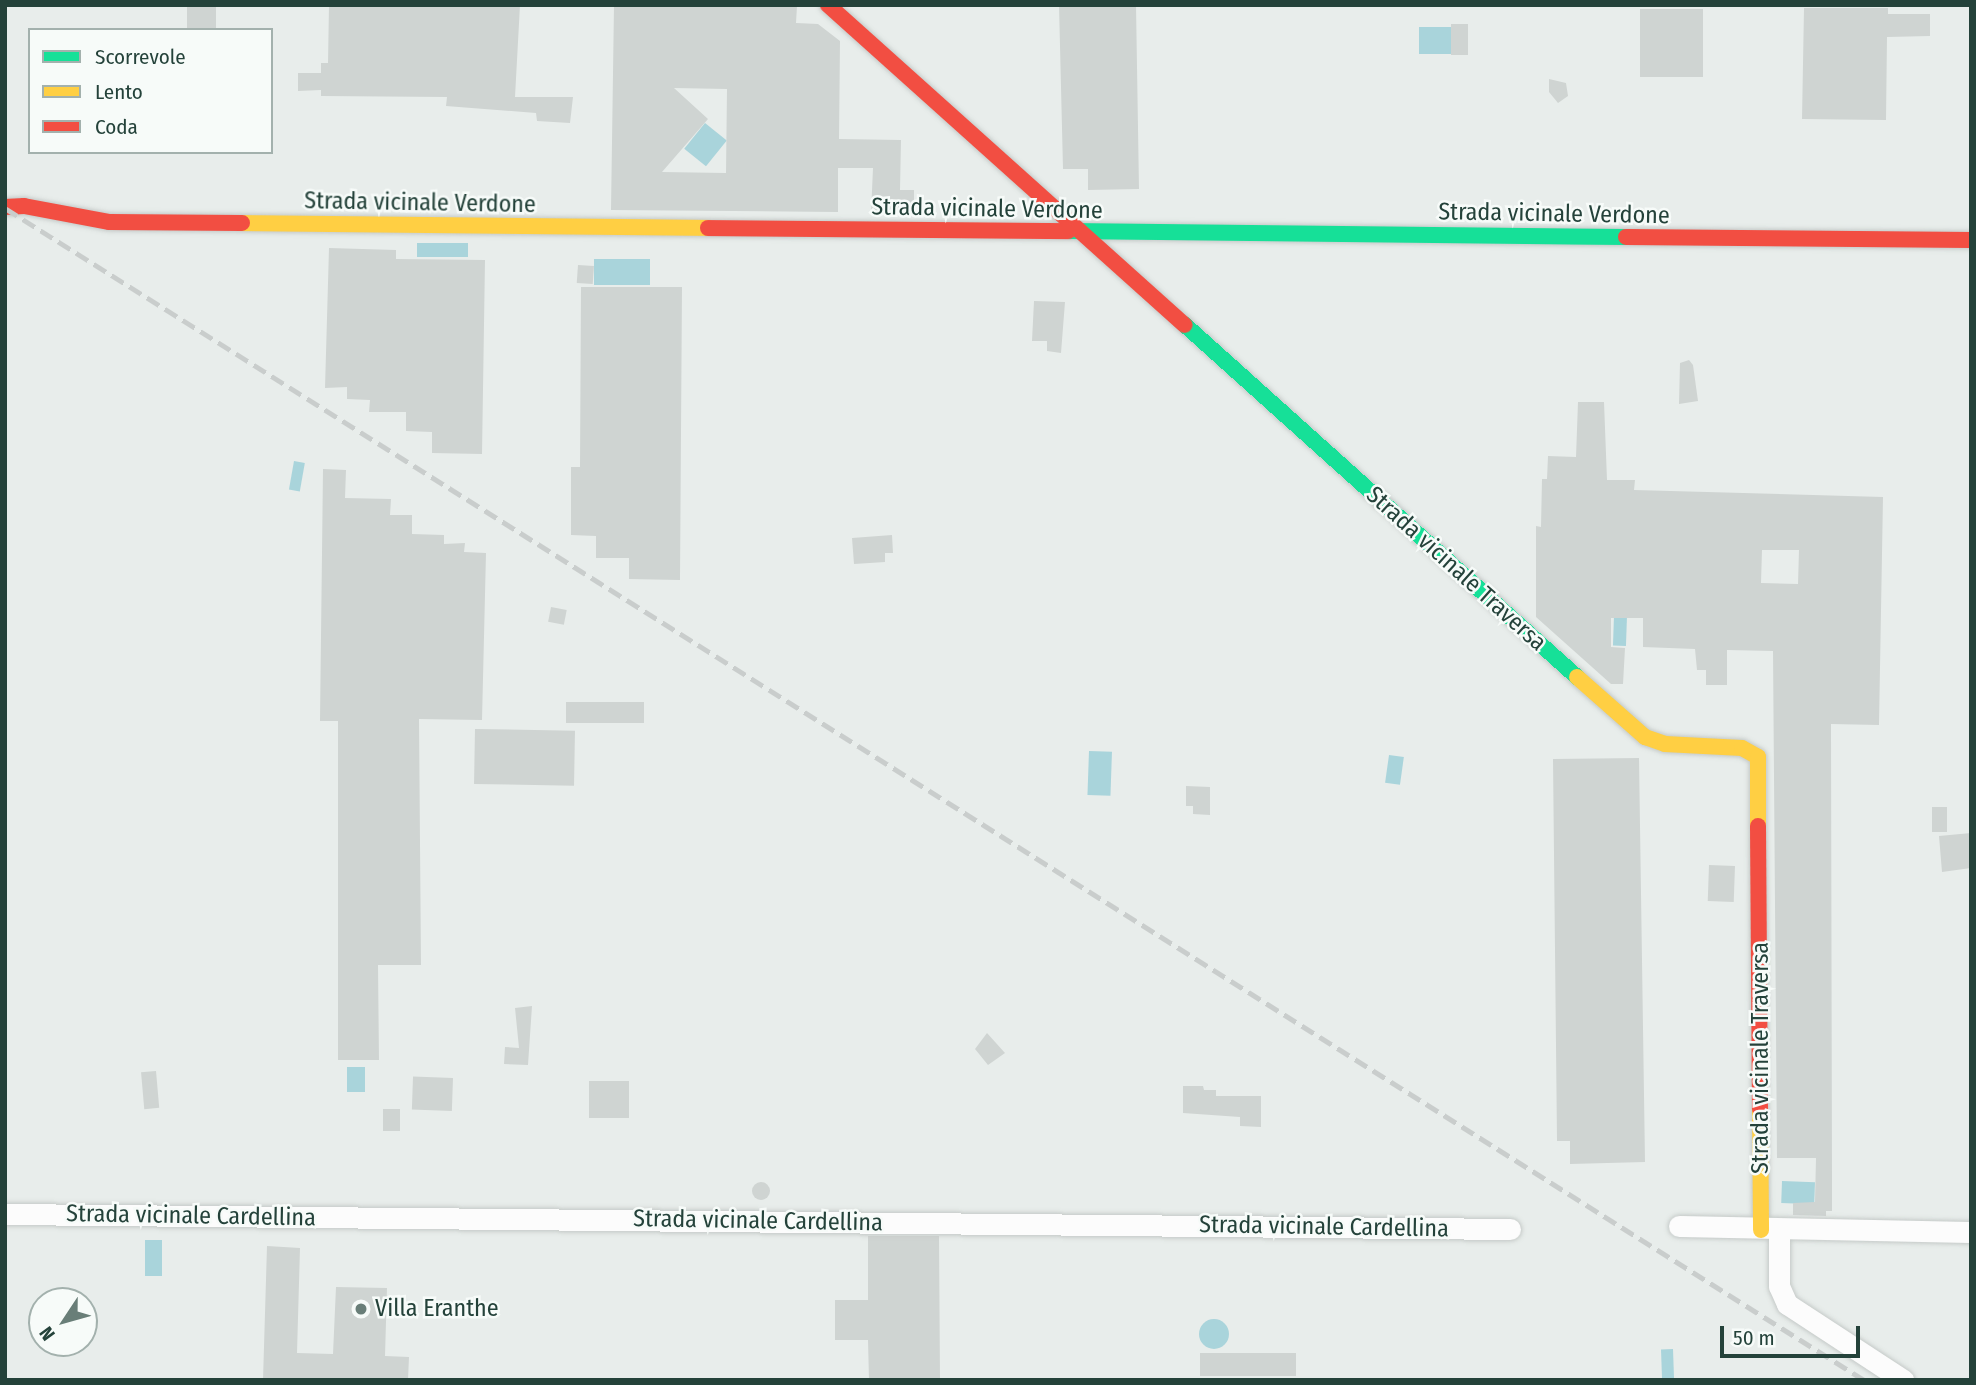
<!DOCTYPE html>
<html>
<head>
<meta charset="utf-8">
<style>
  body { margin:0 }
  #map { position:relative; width:1976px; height:1385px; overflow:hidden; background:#e8edeb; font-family:"Fira Sans Condensed",sans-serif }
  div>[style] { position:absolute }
  .water>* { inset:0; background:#a9d4db; transform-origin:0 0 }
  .round { border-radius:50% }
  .building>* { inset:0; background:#cfd4d2; transform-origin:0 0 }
  .roads { filter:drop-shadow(0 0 2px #c5cac8) drop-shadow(0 0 2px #c5cac8) }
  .street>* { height:21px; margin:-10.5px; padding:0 10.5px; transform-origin:10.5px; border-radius:10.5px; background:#fcfcfc }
  .fast>* { height:16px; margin:-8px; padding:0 8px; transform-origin:8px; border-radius:8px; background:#16e098 }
  .slow>* { height:16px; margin:-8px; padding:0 8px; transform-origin:8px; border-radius:8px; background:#ffcf43 }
  .jam>* { height:16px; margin:-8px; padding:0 8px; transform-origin:8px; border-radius:8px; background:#f24e42 }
  .rail>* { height:5px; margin-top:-2.5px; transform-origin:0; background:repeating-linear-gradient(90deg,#c9cdcc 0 14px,transparent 0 21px) }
  .dots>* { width:19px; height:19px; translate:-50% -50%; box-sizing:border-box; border:4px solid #f7fbf9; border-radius:50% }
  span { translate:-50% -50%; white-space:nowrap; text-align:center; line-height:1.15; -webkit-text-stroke:5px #f7fbf9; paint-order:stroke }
  .street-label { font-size:24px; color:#24423a }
  .poi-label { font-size:24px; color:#24423a }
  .left { translate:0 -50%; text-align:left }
  .frame { position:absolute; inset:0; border:7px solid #24423a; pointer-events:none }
  .legend { position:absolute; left:28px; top:28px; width:245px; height:126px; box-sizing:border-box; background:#f7fbf9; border:2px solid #a3b1ad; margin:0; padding:9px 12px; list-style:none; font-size:21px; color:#24423a }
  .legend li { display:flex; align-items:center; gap:14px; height:35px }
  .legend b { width:35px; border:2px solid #a3b1ad }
  .north { position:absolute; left:28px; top:1287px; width:70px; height:70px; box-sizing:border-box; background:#f7fbf9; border:2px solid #a3b1ad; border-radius:50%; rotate:234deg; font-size:19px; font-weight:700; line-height:28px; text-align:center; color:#24423a }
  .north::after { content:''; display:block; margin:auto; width:24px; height:32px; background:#697e78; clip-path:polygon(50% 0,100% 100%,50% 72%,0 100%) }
  .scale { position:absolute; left:1720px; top:1326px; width:140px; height:32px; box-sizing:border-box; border:4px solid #24423a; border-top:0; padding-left:9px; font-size:21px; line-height:24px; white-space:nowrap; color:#24423a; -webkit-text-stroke:5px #f7fbf9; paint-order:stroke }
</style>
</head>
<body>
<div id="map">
  <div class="water">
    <div style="left:1419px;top:27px;width:32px;height:27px"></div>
    <div style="left:705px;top:123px;width:28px;height:33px;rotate:39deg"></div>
    <div style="left:417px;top:243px;width:51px;height:14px"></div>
    <div style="left:594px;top:259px;width:56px;height:26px"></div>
    <div style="left:294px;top:461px;width:11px;height:29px;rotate:10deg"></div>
    <div style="left:1627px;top:616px;width:30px;height:13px;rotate:92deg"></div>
    <div style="left:1089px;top:751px;width:23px;height:44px;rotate:2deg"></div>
    <div style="left:1389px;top:755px;width:15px;height:28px;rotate:8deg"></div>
    <div style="left:347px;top:1067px;width:18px;height:25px"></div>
    <div style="left:1782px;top:1181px;width:33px;height:22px;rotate:2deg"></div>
    <div style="left:145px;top:1240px;width:17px;height:36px"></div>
    <div class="round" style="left:1199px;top:1319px;width:30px;height:30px"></div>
    <div style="left:1673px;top:1349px;width:31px;height:12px;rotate:88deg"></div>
  </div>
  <div class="building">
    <div style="left:187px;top:5px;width:29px;height:25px"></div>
    <div style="clip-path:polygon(329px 5px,520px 5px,515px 97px,573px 97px,570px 123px,537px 121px,536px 113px,446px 106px,447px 97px,321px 96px,321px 90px,298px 91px,298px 73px,321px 73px,321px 63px,328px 63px)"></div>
    <div style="clip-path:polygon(evenodd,614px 5px,797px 6px,796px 23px,818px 24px,840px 41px,839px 139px,901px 140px,900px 190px,914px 190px,914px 209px,871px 213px,873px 168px,838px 168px,838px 212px,611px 210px,614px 5px,674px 88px,727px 89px,726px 173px,662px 172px,708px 119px,674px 88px)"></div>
    <div style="clip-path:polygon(1059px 5px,1136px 5px,1139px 189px,1088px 190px,1088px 169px,1063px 169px)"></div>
    <div style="clip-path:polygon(1804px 8px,1888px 8px,1888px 14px,1930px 14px,1930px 36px,1887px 37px,1886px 120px,1802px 119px)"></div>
    <div style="left:1640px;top:9px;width:63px;height:68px"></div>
    <div style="left:1451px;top:24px;width:17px;height:31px"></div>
    <div style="clip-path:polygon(1549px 79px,1566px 83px,1568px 96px,1558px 103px,1549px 92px)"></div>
    <div style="clip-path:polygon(329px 248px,396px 250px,396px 259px,485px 260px,482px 454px,432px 453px,432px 432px,406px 431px,406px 412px,369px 412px,370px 400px,347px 399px,347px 387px,325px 388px)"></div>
    <div style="left:578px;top:265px;width:16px;height:18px;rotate:4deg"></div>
    <div style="clip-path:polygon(581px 287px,682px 287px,680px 580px,629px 579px,629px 558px,596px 558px,596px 536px,571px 535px,571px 467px,580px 467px)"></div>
    <div style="clip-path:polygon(1034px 301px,1065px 302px,1061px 353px,1047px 351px,1047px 341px,1032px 341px)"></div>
    <div style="clip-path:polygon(1689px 360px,1693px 365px,1698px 401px,1679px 404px,1680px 363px)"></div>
    <div style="clip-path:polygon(evenodd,1578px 402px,1604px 402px,1607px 480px,1635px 480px,1634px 490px,1883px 497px,1879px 725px,1831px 724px,1832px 1181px,1832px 1211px,1826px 1211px,1826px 1216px,1793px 1215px,1793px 1203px,1815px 1202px,1816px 1158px,1777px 1158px,1773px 651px,1727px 650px,1727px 685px,1706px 685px,1706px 670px,1697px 670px,1695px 649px,1643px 647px,1643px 618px,1611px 618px,1611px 647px,1625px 648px,1623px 684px,1611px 684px,1536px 617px,1536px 526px,1541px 527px,1542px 479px,1547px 479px,1548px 456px,1576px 457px,1578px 402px,1762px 550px,1799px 550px,1798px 584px,1761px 583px,1762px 550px)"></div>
    <div style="clip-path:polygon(323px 469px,346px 470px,345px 498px,391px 499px,390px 515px,412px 515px,412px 534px,444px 535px,444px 544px,465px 543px,464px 552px,486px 553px,482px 720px,419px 719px,421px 965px,378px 965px,379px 1060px,338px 1060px,338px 721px,320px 721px)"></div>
    <div style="clip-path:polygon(892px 535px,893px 553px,885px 553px,885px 562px,854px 564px,852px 538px)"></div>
    <div style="left:551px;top:607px;width:16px;height:15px;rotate:11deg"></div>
    <div style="left:566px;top:702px;width:78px;height:21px"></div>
    <div style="left:475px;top:729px;width:100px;height:55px;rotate:1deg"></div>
    <div style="clip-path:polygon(1639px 758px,1645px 1162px,1570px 1164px,1570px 1141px,1557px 1141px,1553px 759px)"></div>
    <div style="clip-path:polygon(1186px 786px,1210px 787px,1210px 815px,1193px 814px,1193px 806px,1186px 806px)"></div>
    <div style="left:1932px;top:807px;width:15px;height:25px"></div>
    <div style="clip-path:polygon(1971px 833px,1971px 868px,1942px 872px,1939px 836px)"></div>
    <div style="left:1709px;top:865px;width:26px;height:36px;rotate:2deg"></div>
    <div style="clip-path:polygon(532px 1006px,528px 1065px,504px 1064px,505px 1047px,519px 1048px,515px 1008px)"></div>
    <div style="clip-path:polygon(987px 1033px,1005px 1053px,988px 1065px,975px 1049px)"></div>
    <div style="left:156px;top:1071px;width:37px;height:15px;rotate:85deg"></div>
    <div style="left:453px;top:1078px;width:33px;height:40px;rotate:92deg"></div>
    <div style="left:589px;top:1081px;width:40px;height:37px"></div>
    <div style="clip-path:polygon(1183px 1086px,1203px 1086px,1204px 1090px,1216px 1090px,1216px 1096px,1261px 1096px,1261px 1127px,1240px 1126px,1240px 1117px,1183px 1113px)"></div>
    <div style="left:383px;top:1109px;width:17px;height:22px"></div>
    <div class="round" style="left:752px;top:1182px;width:18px;height:18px"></div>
    <div style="clip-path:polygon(868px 1236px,939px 1236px,940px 1380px,869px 1380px,868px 1340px,835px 1340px,835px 1300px,868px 1300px)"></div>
    <div style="clip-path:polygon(267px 1246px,300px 1248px,297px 1353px,333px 1354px,336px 1287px,387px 1288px,385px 1356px,409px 1357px,408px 1380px,263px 1380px)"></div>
    <div style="left:1200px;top:1353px;width:96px;height:23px"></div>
  </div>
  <div class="roads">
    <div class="street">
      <div style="left:5px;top:1214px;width:1505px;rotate:0.57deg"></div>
      <div style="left:1679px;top:1226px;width:292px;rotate:1.2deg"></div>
      <div style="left:1779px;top:1231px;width:55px;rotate:90deg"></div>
      <div style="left:1779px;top:1286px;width:20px;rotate:66deg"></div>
      <div style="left:1787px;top:1304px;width:139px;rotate:33.2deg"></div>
    </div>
    <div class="fast">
      <div style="left:1068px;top:231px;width:558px;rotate:0.62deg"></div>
      <div style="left:1185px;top:325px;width:527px;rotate:41.92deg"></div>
    </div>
    <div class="slow">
      <div style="left:242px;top:223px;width:466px;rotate:0.6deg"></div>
      <div style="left:1577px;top:677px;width:91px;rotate:41.4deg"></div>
      <div style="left:1645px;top:737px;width:21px;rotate:19deg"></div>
      <div style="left:1665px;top:744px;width:77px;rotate:3deg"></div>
      <div style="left:1742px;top:748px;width:18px;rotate:29deg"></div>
      <div style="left:1758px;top:757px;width:69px;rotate:90deg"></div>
      <div style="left:1760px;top:1109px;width:121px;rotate:89.5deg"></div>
    </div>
    <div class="jam">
      <div style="left:828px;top:5px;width:479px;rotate:41.9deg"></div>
      <div style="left:5px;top:207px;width:19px;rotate:-3deg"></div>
      <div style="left:24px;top:206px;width:86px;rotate:10.7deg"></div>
      <div style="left:109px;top:222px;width:133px;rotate:0.4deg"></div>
      <div style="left:708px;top:228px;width:360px;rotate:0.5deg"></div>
      <div style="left:1626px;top:237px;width:345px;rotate:0.5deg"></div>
      <div style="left:1758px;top:826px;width:283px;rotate:89.6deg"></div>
    </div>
  </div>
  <div class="rail">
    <div style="left:5px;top:208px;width:2198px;rotate:32.23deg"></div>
  </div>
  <div class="dots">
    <div style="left:361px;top:1309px;background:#697e78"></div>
  </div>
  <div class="street-label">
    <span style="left:420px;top:203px;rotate:1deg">Strada vicinale Verdone</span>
    <span style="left:987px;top:209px;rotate:1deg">Strada vicinale Verdone</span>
    <span style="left:1554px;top:214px;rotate:1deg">Strada vicinale Verdone</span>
    <span style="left:1456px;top:569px;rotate:42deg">Strada vicinale Traversa</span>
    <span style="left:1761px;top:1058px;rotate:-90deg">Strada vicinale Traversa</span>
    <span style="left:191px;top:1216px;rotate:1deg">Strada vicinale Cardellina</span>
    <span style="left:758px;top:1221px;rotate:1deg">Strada vicinale Cardellina</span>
    <span style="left:1324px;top:1227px;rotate:1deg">Strada vicinale Cardellina</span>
  </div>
  <div class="poi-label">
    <span class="left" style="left:375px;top:1309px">Villa Eranthe</span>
  </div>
  <div class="frame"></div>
  <ul class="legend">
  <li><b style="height:9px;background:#16e098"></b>Scorrevole</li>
  <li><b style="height:9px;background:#ffcf43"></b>Lento</li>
  <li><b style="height:9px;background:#f24e42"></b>Coda</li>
  </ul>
  <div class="north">N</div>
  <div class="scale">50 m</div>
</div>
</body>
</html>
